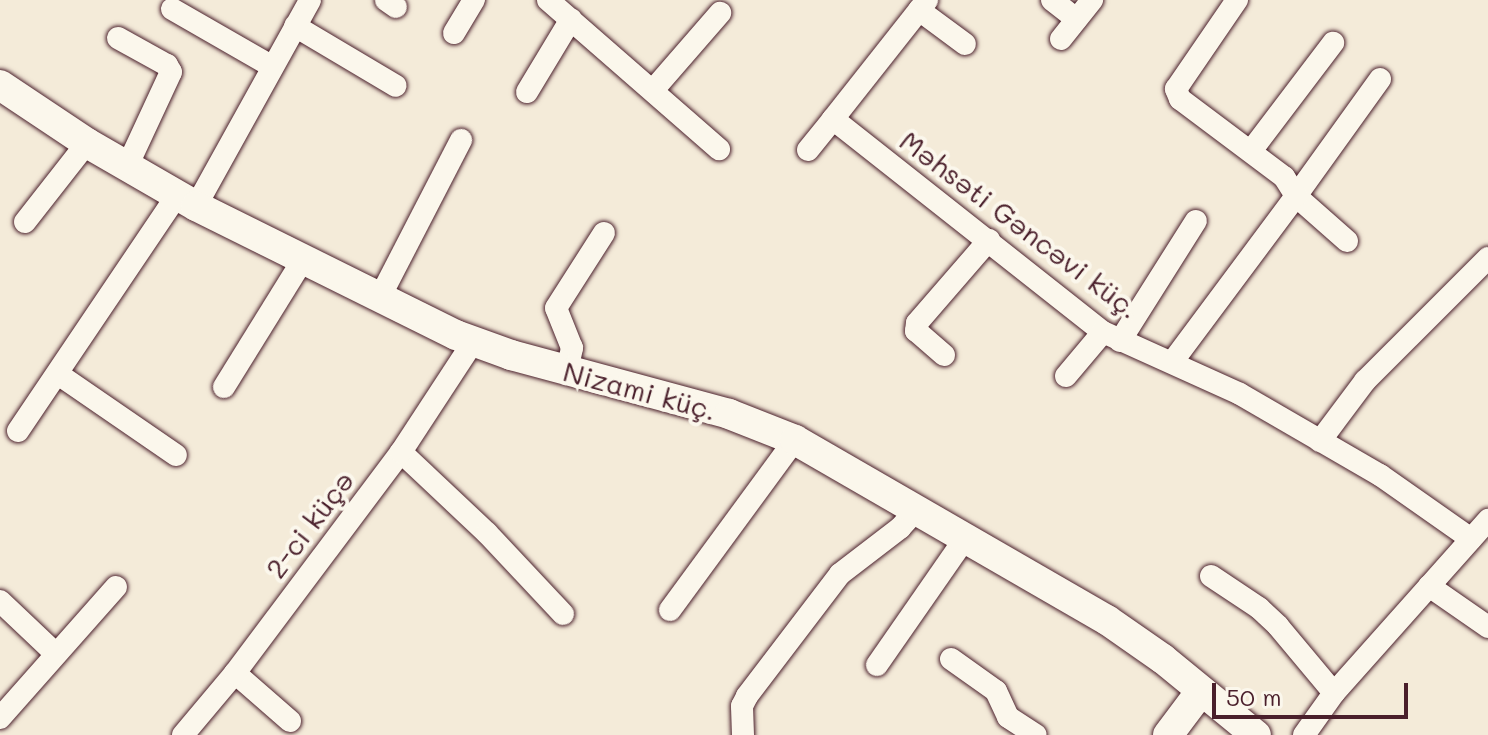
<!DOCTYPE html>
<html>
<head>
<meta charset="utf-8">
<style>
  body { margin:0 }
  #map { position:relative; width:1488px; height:735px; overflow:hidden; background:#f4ebd9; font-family:Mali,sans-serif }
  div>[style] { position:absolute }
  .roads { filter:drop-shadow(0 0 2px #4a1f2b) drop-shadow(0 0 2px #4a1f2b) }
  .street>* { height:22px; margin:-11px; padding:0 11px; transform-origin:11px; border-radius:11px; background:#fbf7ec }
  .secondary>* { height:30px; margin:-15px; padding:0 15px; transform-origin:15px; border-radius:15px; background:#fbf7ec }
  span { translate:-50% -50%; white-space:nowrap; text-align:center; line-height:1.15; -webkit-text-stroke:8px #fbf7ec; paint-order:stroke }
  .street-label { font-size:28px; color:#4a1f2b }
  .scale { position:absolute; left:1212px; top:683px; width:196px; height:36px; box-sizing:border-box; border:4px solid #4a1f2b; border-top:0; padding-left:10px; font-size:24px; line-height:28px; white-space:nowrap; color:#4a1f2b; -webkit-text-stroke:6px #fbf7ec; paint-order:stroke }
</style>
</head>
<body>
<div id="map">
  <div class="roads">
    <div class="street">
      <div style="left:386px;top:0;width:12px;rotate:35deg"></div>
      <div style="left:548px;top:0;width:227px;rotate:41.1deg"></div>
      <div style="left:927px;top:0;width:152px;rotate:128.3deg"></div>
      <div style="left:833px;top:119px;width:344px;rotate:38.3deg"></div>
      <div style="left:1103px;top:332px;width:150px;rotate:24.3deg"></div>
      <div style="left:1240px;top:394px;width:162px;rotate:30.1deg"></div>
      <div style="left:1380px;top:475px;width:111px;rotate:35.1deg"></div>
      <div style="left:1052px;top:0;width:31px;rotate:38deg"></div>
      <div style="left:172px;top:9px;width:116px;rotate:29.9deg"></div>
      <div style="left:919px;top:10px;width:57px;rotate:36.5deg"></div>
      <div style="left:295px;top:26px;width:117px;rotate:30.7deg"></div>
      <div style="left:454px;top:33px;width:39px;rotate:-59deg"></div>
      <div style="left:118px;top:38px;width:56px;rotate:28.9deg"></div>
      <div style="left:167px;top:65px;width:8px;rotate:60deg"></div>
      <div style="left:171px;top:72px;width:105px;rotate:114.9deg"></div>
      <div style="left:1061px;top:39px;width:50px;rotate:-51.5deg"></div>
      <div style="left:654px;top:89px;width:101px;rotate:-49deg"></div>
      <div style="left:527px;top:92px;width:85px;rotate:-58.9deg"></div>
      <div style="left:808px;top:150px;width:40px;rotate:-51deg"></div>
      <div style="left:1251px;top:151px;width:136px;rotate:-52.8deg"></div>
      <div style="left:196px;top:206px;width:235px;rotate:-61deg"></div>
      <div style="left:25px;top:222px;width:100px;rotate:-51.9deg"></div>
      <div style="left:1347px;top:241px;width:68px;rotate:-138.6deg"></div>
      <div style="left:1296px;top:196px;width:144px;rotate:-54.3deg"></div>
      <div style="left:379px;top:299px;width:179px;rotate:-62.7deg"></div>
      <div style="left:1120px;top:341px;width:142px;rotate:-57.7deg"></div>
      <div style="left:944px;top:355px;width:37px;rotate:-139deg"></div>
      <div style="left:916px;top:331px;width:8px;rotate:-83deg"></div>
      <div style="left:917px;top:323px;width:110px;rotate:-49.1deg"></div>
      <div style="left:1173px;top:361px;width:206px;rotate:-53.3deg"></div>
      <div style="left:1296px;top:196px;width:22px;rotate:-122deg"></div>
      <div style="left:1284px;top:177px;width:130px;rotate:-143.1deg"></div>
      <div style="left:1180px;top:99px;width:11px;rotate:-112deg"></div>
      <div style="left:1176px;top:89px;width:108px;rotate:-55.6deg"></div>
      <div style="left:567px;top:370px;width:23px;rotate:-77deg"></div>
      <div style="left:572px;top:348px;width:43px;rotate:-111.8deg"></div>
      <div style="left:556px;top:308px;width:89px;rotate:-57.4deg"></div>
      <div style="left:58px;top:374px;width:143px;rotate:34.5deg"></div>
      <div style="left:1066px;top:376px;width:57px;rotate:-49.9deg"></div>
      <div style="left:224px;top:387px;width:148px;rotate:-58.2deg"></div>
      <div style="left:18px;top:431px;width:285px;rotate:-56deg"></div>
      <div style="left:1320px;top:441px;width:75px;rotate:-53.1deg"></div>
      <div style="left:1365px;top:381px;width:174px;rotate:-45deg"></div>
      <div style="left:401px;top:452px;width:118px;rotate:43.3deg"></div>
      <div style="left:487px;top:533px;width:111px;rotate:46.8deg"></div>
      <div style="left:1211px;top:576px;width:58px;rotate:33.7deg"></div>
      <div style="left:1259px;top:608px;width:26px;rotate:43deg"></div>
      <div style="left:1278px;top:626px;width:87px;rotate:50.1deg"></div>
      <div style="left:1429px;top:586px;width:72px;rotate:34.8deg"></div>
      <div style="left:0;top:601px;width:77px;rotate:43.4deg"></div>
      <div style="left:670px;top:610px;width:211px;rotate:-53.7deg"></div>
      <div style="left:951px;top:659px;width:55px;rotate:35.4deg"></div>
      <div style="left:996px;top:691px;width:29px;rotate:65deg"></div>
      <div style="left:1008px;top:717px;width:33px;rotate:33deg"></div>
      <div style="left:877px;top:665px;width:156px;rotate:-55.2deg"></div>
      <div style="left:235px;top:673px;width:73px;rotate:41.1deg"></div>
      <div style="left:0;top:718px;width:175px;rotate:-48.5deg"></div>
      <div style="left:183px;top:735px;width:81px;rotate:-50deg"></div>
      <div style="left:235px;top:673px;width:276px;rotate:-53.1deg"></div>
      <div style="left:401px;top:452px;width:131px;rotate:-56.8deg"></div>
      <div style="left:743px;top:735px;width:29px;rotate:-92deg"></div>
      <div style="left:742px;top:706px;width:11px;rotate:-63deg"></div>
      <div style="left:747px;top:696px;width:153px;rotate:-52.7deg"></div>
      <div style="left:840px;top:574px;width:76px;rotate:-37.5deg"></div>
      <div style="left:900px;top:528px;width:25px;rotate:-48deg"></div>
      <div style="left:1304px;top:735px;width:52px;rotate:-54.5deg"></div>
      <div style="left:1334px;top:693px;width:232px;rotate:-48.3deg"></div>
    </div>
    <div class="secondary">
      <div style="left:0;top:85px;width:105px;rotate:33.7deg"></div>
      <div style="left:87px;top:143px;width:126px;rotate:30deg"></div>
      <div style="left:196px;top:206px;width:290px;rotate:26.4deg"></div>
      <div style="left:456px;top:335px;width:59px;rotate:20deg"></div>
      <div style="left:511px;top:355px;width:226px;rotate:15.1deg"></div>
      <div style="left:729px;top:414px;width:71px;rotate:21.5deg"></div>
      <div style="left:795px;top:440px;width:360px;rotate:30deg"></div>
      <div style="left:1107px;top:620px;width:68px;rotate:34.9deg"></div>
      <div style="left:1163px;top:659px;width:120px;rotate:39.3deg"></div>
      <div style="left:1168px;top:735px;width:55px;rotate:-53.1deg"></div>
    </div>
  </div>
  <div class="street-label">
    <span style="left:1020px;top:224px;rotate:37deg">Məhsəti Gəncəvi küç.</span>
    <span style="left:640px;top:390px;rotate:15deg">Nizami küç.</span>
    <span style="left:309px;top:524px;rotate:-53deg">2-ci küçə</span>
  </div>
  <div class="scale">50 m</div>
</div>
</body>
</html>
